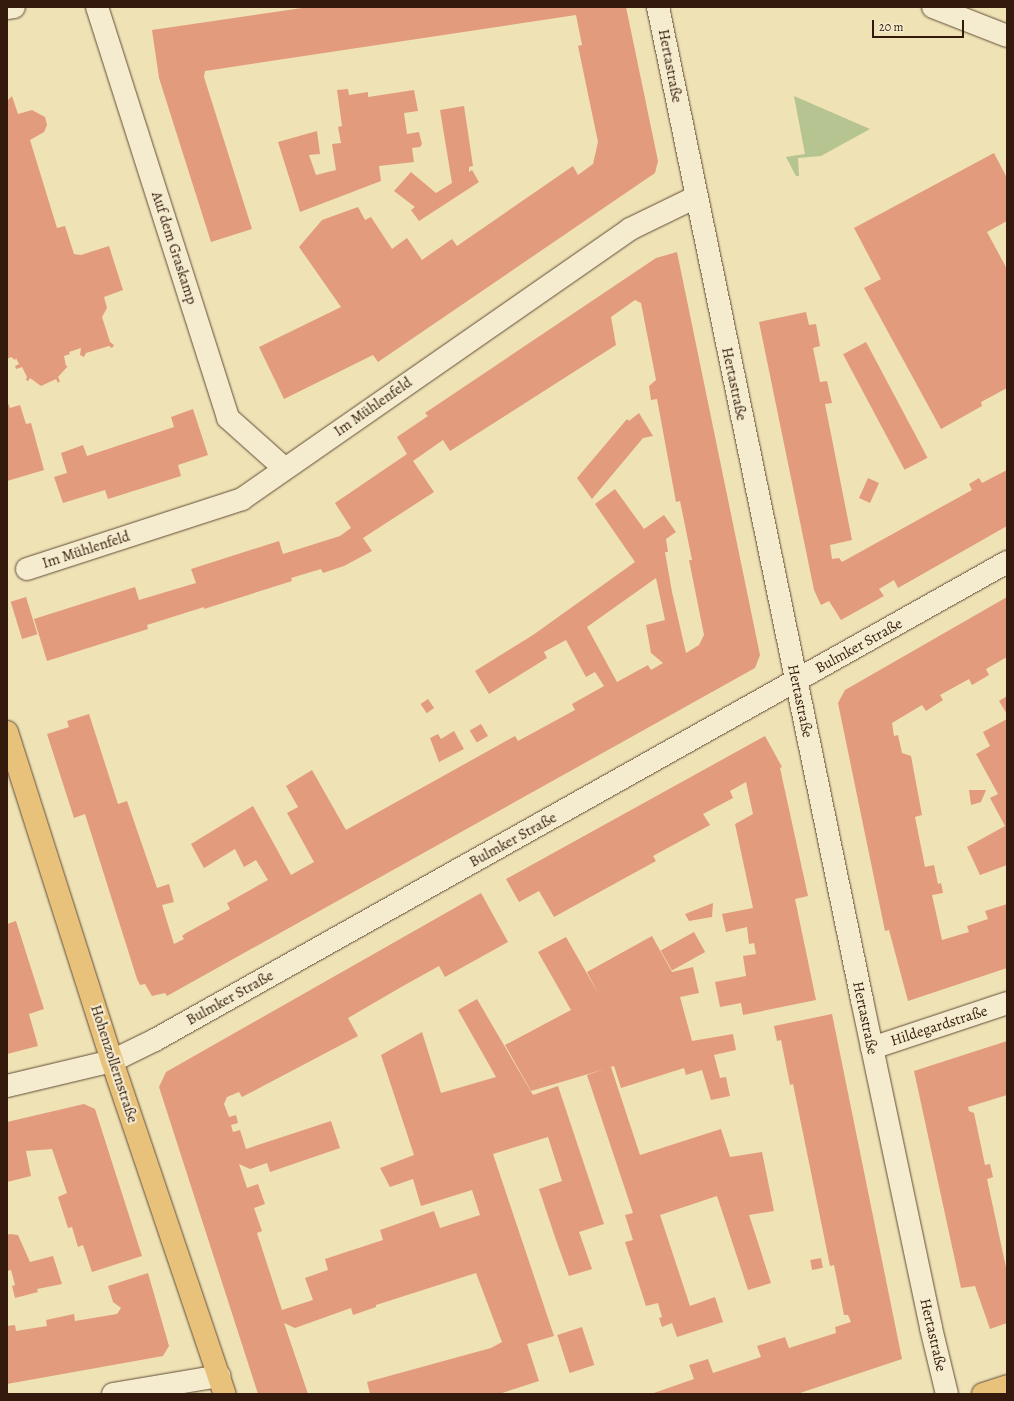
<!DOCTYPE html>
<html>
<head>
<meta charset="utf-8">
<style>
  body { margin:0 }
  #map { position:relative; width:1014px; height:1401px; overflow:hidden; background:#efe2b5; font-family:Alegreya,serif }
  div>[style] { position:absolute }
  .green>* { inset:0; background:#b5c490 }
  .building>* { inset:0; background:#e39b7e; transform-origin:0 0 }
  .roads { filter:drop-shadow(0 0 1px #624c37) drop-shadow(0 0 1px #624c37) }
  .minor>* { height:22px; margin:-11px; padding:0 11px; transform-origin:11px; border-radius:11px; background:#f5eccf }
  .major>* { height:22px; margin:-11px; padding:0 11px; transform-origin:11px; border-radius:11px; background:#e8c17a }
  span { translate:-50% -50%; white-space:nowrap; text-align:center; line-height:1.15; -webkit-text-stroke:4px #f5eccf; paint-order:stroke }
  .street-label { font-size:15px; color:#331a0d }
  .frame { position:absolute; inset:0; border:8px solid #331a0d; pointer-events:none }
  .scale { position:absolute; left:872px; top:20px; width:92px; height:18px; box-sizing:border-box; border:2px solid #331a0d; border-top:0; padding-left:5px; font-size:12px; line-height:14px; white-space:nowrap; color:#331a0d; -webkit-text-stroke:3px #f5eccf; paint-order:stroke }
</style>
</head>
<body>
<div id="map">
  <div class="green">
    <div style="clip-path:polygon(794px 96px,870px 129px,821px 156px,798px 158px,799px 176px,796px 176px,786px 157px,805px 154px)"></div>
  </div>
  <div class="building">
    <div style="clip-path:polygon(309px 7px,626px 7px,658px 161px,655px 173px,378px 362px,373px 355px,284px 399px,259px 347px,341px 307px,299px 247px,322px 220px,358px 207px,365px 220px,371px 217px,392px 249px,407px 238px,422px 260px,452px 239px,457px 246px,573px 166px,578px 175px,593px 164px,598px 142px,578px 46px,582px 45px,576px 15px,205px 71px,204px 77px,252px 229px,211px 242px,159px 78px,152px 30px)"></div>
    <div style="clip-path:polygon(348px 89px,349px 95px,368px 92px,368px 97px,414px 90px,418px 111px,404px 113px,407px 134px,419px 132px,422px 144px,420px 147px,412px 148px,414px 162px,379px 166px,381px 181px,300px 212px,278px 142px,317px 131px,320px 154px,309px 155px,316px 175px,336px 170px,332px 144px,341px 143px,338px 127px,342px 126px,337px 90px)"></div>
    <div style="clip-path:polygon(12px 96px,18px 114px,32px 110px,45px 117px,47px 125px,44px 132px,30px 140px,57px 228px,65px 226px,74px 254px,81px 255px,109px 246px,123px 290px,104px 297px,107px 308px,102px 317px,110px 342px,114px 345px,112px 348px,109px 346px,86px 353px,84px 357px,80px 355px,81px 348px,69px 352px,70px 354px,64px 356px,66px 366px,68px 366px,58px 377px,60px 381px,58px 383px,56px 379px,41px 386px,30px 378px,28px 381px,26px 380px,27px 377px,22px 367px,16px 369px,15px 366px,19px 364px,16px 358px,15px 360px,11px 357px,7px 359px,7px 101px)"></div>
    <div style="clip-path:polygon(464px 106px,473px 166px,469px 167px,469px 172px,472px 170px,479px 182px,419px 221px,411px 210px,415px 207px,394px 191px,411px 172px,436px 193px,452px 183px,440px 110px)"></div>
    <div style="clip-path:polygon(994px 153px,1007px 178px,1007px 221px,987px 232px,1007px 269px,1007px 388px,981px 402px,982px 406px,941px 429px,864px 288px,881px 279px,854px 228px)"></div>
    <div style="clip-path:polygon(evenodd,677px 252px,760px 655px,755px 668px,167px 996px,165px 993px,152px 996px,145px 984px,140px 985px,137px 979px,85px 814px,74px 818px,47px 734px,69px 727px,67px 721px,89px 714px,118px 804px,127px 801px,157px 888px,169px 884px,174px 902px,162px 905px,174px 944px,184px 939px,182px 936px,186px 933px,230px 909px,227px 903px,268px 880px,256px 860px,244px 867px,235px 849px,204px 868px,191px 844px,253px 806px,291px 875px,314px 862px,287px 813px,298px 807px,286px 786px,312px 770px,346px 830px,515px 736px,518px 741px,575px 710px,572px 704px,604px 686px,595px 672px,586px 677px,566px 640px,544px 652px,547px 658px,489px 694px,475px 671px,533px 635px,635px 562px,595px 504px,615px 489px,644px 529px,664px 515px,676px 532px,666px 539px,668px 552px,665px 552px,672px 592px,686px 653px,699px 645px,704px 635px,689px 560px,692px 560px,680px 501px,676px 502px,657px 399px,651px 400px,649px 386px,656px 380px,641px 303px,635px 300px,611px 317px,616px 345px,450px 451px,443px 440px,413px 461px,434px 492px,363px 538px,372px 551px,344px 566px,323px 573px,321px 569px,291px 578px,292px 581px,204px 609px,204px 607px,147px 625px,148px 629px,47px 661px,34px 619px,135px 587px,139px 600px,196px 583px,191px 569px,279px 541px,283px 554px,340px 536px,351px 528px,335px 503px,407px 454px,397px 437px,428px 416px,425px 413px,656px 258px,677px 252px,656px 578px,665px 620px,646px 625px,651px 653px,663px 663px,651px 670px,648px 665px,617px 682px,587px 627px,656px 578px)"></div>
    <div style="clip-path:polygon(806px 312px,809px 325px,816px 324px,820px 346px,813px 348px,820px 382px,827px 381px,832px 403px,825px 404px,852px 540px,830px 545px,832px 559px,839px 558px,842px 562px,972px 490px,969px 484px,979px 478px,982px 483px,1007px 470px,1007px 526px,898px 588px,894px 580px,879px 589px,884px 596px,841px 620px,829px 601px,821px 605px,814px 590px,759px 322px)"></div>
    <div style="left:866px;top:342px;width:131px;height:26px;rotate:62deg"></div>
    <div style="clip-path:polygon(7px 401px,10px 408px,20px 405px,26px 424px,31px 423px,44px 470px,7px 481px)"></div>
    <div style="clip-path:polygon(193px 409px,208px 455px,178px 465px,181px 476px,108px 499px,105px 490px,63px 503px,54px 477px,67px 473px,61px 453px,83px 445px,87px 456px,174px 427px,171px 417px)"></div>
    <div style="clip-path:polygon(639px 413px,653px 436px,643px 438px,592px 499px,577px 478px,627px 419px,629px 421px)"></div>
    <div style="left:868px;top:478px;width:12px;height:22px;rotate:24deg"></div>
    <div style="left:26px;top:597px;width:39px;height:16px;rotate:73deg"></div>
    <div style="clip-path:polygon(1007px 597px,1007px 657px,986px 669px,989px 675px,972px 685px,969px 679px,940px 695px,943px 700px,926px 711px,922px 705px,892px 723px,894px 736px,898px 735px,902px 753px,911px 756px,922px 815px,915px 817px,925px 867px,934px 865px,938px 884px,941px 883px,943px 893px,932px 895px,942px 940px,969px 932px,967px 926px,988px 919px,985px 911px,1007px 904px,1007px 968px,908px 1001px,889px 930px,885px 931px,838px 703px,845px 690px)"></div>
    <div style="clip-path:polygon(1007px 696px,1007px 714px,999px 701px)"></div>
    <div style="left:428px;top:699px;width:11px;height:9px;rotate:56deg"></div>
    <div style="clip-path:polygon(1007px 719px,1007px 865px,980px 875px,967px 847px,1005px 826px,990px 798px,998px 794px,976px 754px,990px 746px,983px 732px)"></div>
    <div style="left:481px;top:724px;width:14px;height:13px;rotate:60deg"></div>
    <div style="clip-path:polygon(454px 731px,464px 749px,439px 762px,430px 738px,438px 734px,441px 739px)"></div>
    <div style="clip-path:polygon(765px 736px,782px 767px,780px 768px,808px 896px,795px 899px,816px 1000px,743px 1015px,741px 1003px,720px 1007px,715px 982px,746px 976px,743px 956px,756px 954px,754px 943px,749px 944px,747px 927px,726px 932px,722px 914px,753px 908px,735px 824px,753px 814px,746px 782px,730px 791px,733px 798px,703px 814px,710px 825px,653px 856px,656px 861px,554px 917px,539px 891px,519px 902px,506px 879px)"></div>
    <div style="clip-path:polygon(969px 790px,986px 790px,981px 802px,971px 805px)"></div>
    <div style="clip-path:polygon(481px 893px,508px 942px,445px 977px,439px 966px,403px 986px,348px 1018px,358px 1036px,242px 1097px,239px 1092px,227px 1097px,224px 1104px,229px 1117px,236px 1115px,238px 1123px,231px 1125px,233px 1132px,240px 1130px,246px 1149px,331px 1121px,340px 1148px,270px 1172px,267px 1163px,250px 1169px,239px 1164px,247px 1188px,258px 1184px,265px 1204px,254px 1208px,262px 1231px,257px 1233px,282px 1310px,313px 1300px,305px 1278px,328px 1270px,325px 1259px,383px 1240px,380px 1230px,434px 1211px,440px 1228px,480px 1215px,472px 1190px,421px 1206px,413px 1179px,390px 1187px,380px 1168px,414px 1155px,381px 1055px,422px 1032px,441px 1093px,496px 1077px,458px 1010px,477px 999px,533px 1095px,558px 1086px,604px 1224px,579px 1232px,592px 1269px,569px 1276px,556px 1240px,539px 1189px,562px 1181px,548px 1137px,493px 1154px,554px 1336px,527px 1344px,539px 1381px,499px 1394px,370px 1394px,367px 1382px,491px 1348px,502px 1342px,476px 1273px,376px 1305px,376px 1307px,353px 1315px,351px 1308px,295px 1328px,284px 1323px,308px 1394px,258px 1394px,159px 1087px,166px 1072px)"></div>
    <div style="clip-path:polygon(713px 903px,712px 917px,689px 921px,685px 914px)"></div>
    <div style="clip-path:polygon(16px 921px,44px 1009px,29px 1014px,38px 1046px,7px 1054px,7px 924px)"></div>
    <div style="left:694px;top:932px;width:23px;height:38px;rotate:61deg"></div>
    <div style="clip-path:polygon(652px 936px,672px 972px,693px 967px,699px 993px,680px 997px,692px 1041px,733px 1034px,736px 1050px,714px 1055px,720px 1078px,726px 1077px,730px 1096px,711px 1100px,702px 1070px,686px 1075px,684px 1068px,621px 1088px,614px 1066px,611px 1067px,640px 1155px,721px 1129px,730px 1157px,762px 1152px,774px 1211px,749px 1215px,771px 1283px,748px 1290px,717px 1196px,660px 1215px,690px 1306px,715px 1297px,723px 1322px,677px 1337px,672px 1323px,662px 1327px,659px 1318px,662px 1317px,658px 1303px,646px 1306px,625px 1242px,633px 1240px,625px 1215px,633px 1213px,587px 1075px,605px 1069px,531px 1091px,505px 1045px,571px 1010px,538px 952px,566px 937px,598px 993px,587px 972px)"></div>
    <div style="clip-path:polygon(832px 1014px,902px 1359px,797px 1394px,651px 1394px,694px 1379px,689px 1365px,708px 1359px,713px 1373px,761px 1357px,757px 1346px,785px 1337px,789px 1348px,836px 1333px,835px 1327px,851px 1322px,848px 1315px,844px 1315px,834px 1265px,830px 1266px,793px 1084px,790px 1085px,781px 1040px,777px 1041px,774px 1026px)"></div>
    <div style="clip-path:polygon(1007px 1041px,1007px 1095px,968px 1107px,969px 1111px,974px 1113px,985px 1165px,990px 1164px,993px 1177px,987px 1179px,1007px 1272px,1007px 1323px,990px 1329px,975px 1286px,961px 1288px,914px 1071px)"></div>
    <div style="clip-path:polygon(84px 1104px,95px 1109px,142px 1256px,92px 1272px,83px 1245px,78px 1247px,72px 1227px,68px 1228px,58px 1197px,67px 1193px,52px 1149px,26px 1151px,31px 1176px,7px 1182px,7px 1122px)"></div>
    <div style="clip-path:polygon(10px 1234px,18px 1235px,30px 1262px,53px 1256px,62px 1284px,37px 1289px,38px 1292px,15px 1298px,12px 1286px,15px 1285px,11px 1270px,7px 1271px,7px 1235px)"></div>
    <div style="left:821px;top:1258px;width:10px;height:11px;rotate:79deg"></div>
    <div style="clip-path:polygon(148px 1273px,169px 1346px,163px 1356px,7px 1384px,7px 1326px,15px 1325px,16px 1331px,47px 1326px,46px 1320px,74px 1314px,75px 1321px,117px 1314px,121px 1308px,113px 1302px,108px 1286px)"></div>
    <div style="left:582px;top:1327px;width:40px;height:26px;rotate:72deg"></div>
  </div>
  <div class="roads">
    <div class="minor">
      <div style="left:97px;top:7px;width:431px;rotate:72.3deg"></div>
      <div style="left:228px;top:418px;width:75px;rotate:41.8deg"></div>
      <div style="left:658px;top:7px;width:1014px;rotate:78.39deg"></div>
      <div style="left:862px;top:1000px;width:335px;rotate:78.1deg"></div>
      <div style="left:931px;top:1328px;width:68px;rotate:76.4deg"></div>
      <div style="left:933px;top:7px;width:79px;rotate:21.4deg"></div>
      <div style="left:7px;top:8px;width:7px;rotate:-8deg"></div>
      <div style="left:27px;top:569px;width:226px;rotate:-18deg"></div>
      <div style="left:242px;top:499px;width:473px;rotate:-34.8deg"></div>
      <div style="left:630px;top:229px;width:73px;rotate:-25.9deg"></div>
      <div style="left:872px;top:1048px;width:142px;rotate:-18.4deg"></div>
      <div style="left:7px;top:1086px;width:108px;rotate:-13.4deg"></div>
      <div style="left:112px;top:1061px;width:48px;rotate:-26deg"></div>
      <div style="left:155px;top:1040px;width:977px;rotate:-29.29deg"></div>
      <div style="left:113px;top:1394px;width:108px;rotate:-9.6deg"></div>
    </div>
    <div class="major">
      <div style="left:7px;top:732px;width:345px;rotate:72.3deg"></div>
      <div style="left:112px;top:1061px;width:352px;rotate:71.3deg"></div>
      <div style="left:983px;top:1394px;width:25px;rotate:-18deg"></div>
    </div>
  </div>
  <div class="street-label">
    <span style="left:670px;top:66px;rotate:79deg">Hertastraße</span>
    <span style="left:174px;top:248px;rotate:72deg">Auf dem Graskamp</span>
    <span style="left:734px;top:384px;rotate:78deg">Hertastraße</span>
    <span style="left:373px;top:407px;rotate:-35deg">Im Mühlenfeld</span>
    <span style="left:86px;top:550px;rotate:-18deg">Im Mühlenfeld</span>
    <span style="left:859px;top:646px;rotate:-29deg">Bulmker Straße</span>
    <span style="left:800px;top:701px;rotate:78deg">Hertastraße</span>
    <span style="left:513px;top:840px;rotate:-29deg">Bulmker Straße</span>
    <span style="left:230px;top:998px;rotate:-29deg">Bulmker Straße</span>
    <span style="left:865px;top:1018px;rotate:78deg">Hertastraße</span>
    <span style="left:939px;top:1026px;rotate:-18deg">Hildegardstraße</span>
    <span style="left:114px;top:1064px;rotate:72deg">Hohenzollernstraße</span>
    <span style="left:933px;top:1335px;rotate:77deg">Hertastraße</span>
  </div>
  <div class="frame"></div>
  <div class="scale">20 m</div>
</div>
</body>
</html>
